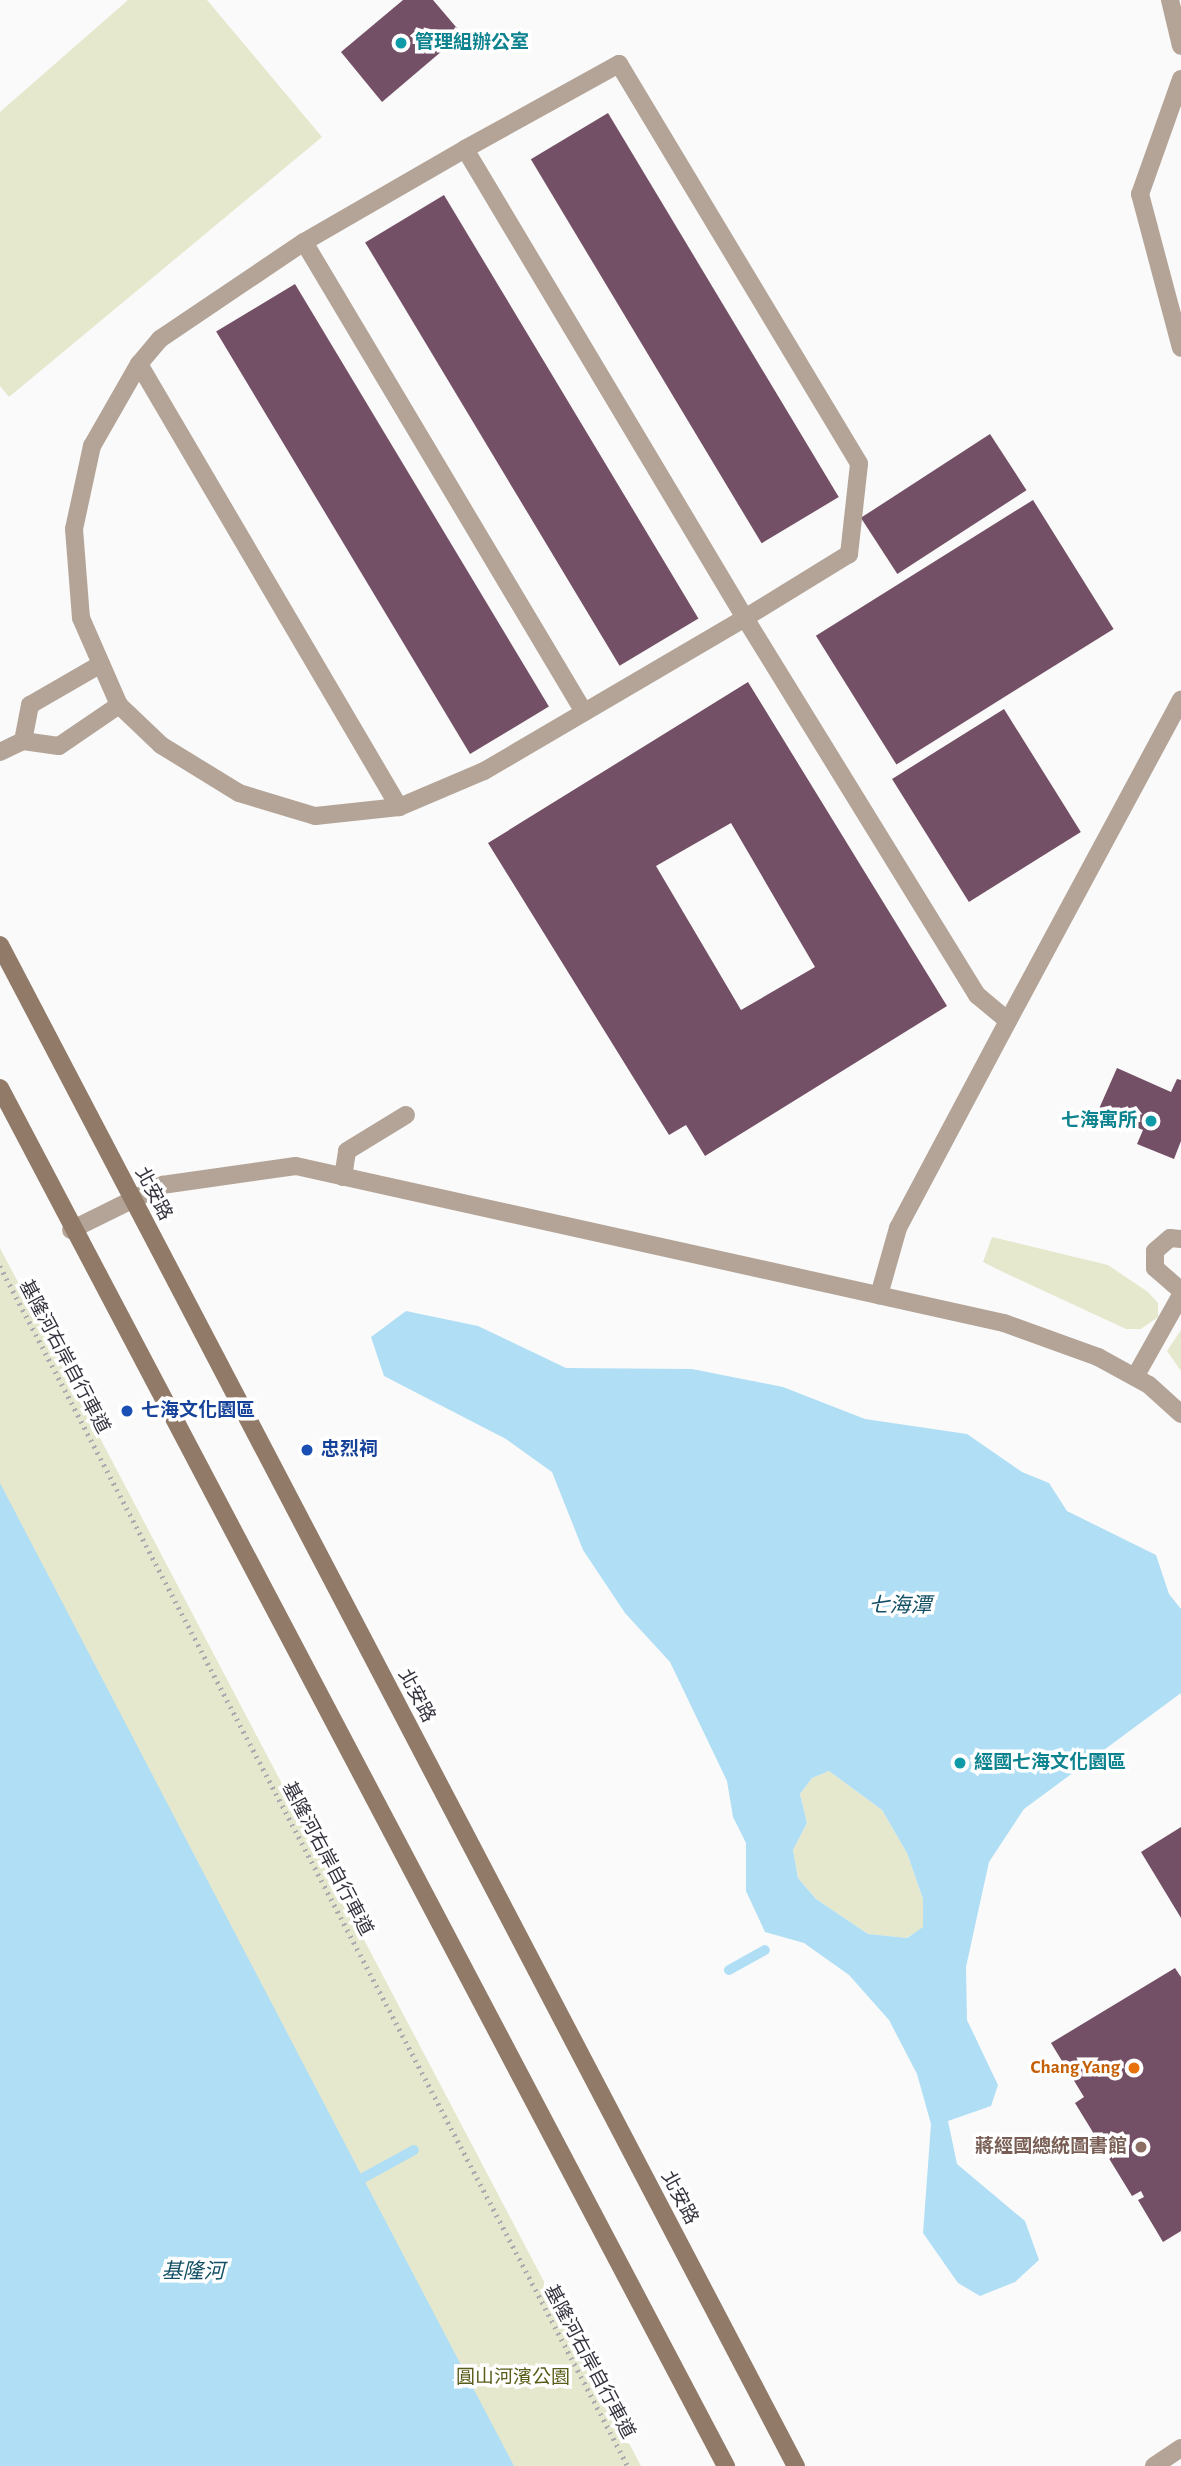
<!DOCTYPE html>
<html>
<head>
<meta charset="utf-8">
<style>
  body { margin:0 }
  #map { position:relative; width:1181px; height:2466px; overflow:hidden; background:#fafafa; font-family:"Alegreya Sans","Noto Sans TC",sans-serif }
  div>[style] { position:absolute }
  .green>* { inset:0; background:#e6e8cd }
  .water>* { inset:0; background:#b0dff5 }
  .stream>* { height:10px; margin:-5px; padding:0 5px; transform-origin:5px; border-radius:5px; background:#b0dff5 }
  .building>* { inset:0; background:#745066; transform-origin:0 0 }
  .path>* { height:4.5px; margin-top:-2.25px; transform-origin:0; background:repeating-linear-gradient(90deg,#acabb0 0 2px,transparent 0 7px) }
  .lane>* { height:18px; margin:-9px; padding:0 9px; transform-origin:9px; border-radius:9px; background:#b4a497 }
  .secondary>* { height:18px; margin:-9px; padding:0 9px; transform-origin:9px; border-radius:9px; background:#917b68 }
  .dots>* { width:19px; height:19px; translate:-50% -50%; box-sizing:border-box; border:4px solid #fff; border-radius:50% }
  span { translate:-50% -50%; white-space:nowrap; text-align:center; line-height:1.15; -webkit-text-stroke:7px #fff; paint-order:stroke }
  .culture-label { font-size:19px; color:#0d838f; font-weight:700 }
  .left { translate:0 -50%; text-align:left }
  .right { translate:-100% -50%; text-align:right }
  .street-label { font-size:19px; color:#35323e }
  .transit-label { font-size:19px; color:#164399; font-weight:700 }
  .food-label { font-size:19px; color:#c56008; font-weight:700 }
  .education-label { font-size:19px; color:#785e54; font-weight:700 }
  .park-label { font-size:19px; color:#595b18 }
  .water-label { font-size:21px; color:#135066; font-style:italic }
</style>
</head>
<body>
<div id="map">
  <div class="green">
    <div style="clip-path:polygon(128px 0,207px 0,322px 137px,9px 397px,0 386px,0 112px)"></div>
    <div style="clip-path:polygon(992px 1237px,1108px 1265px,1148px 1292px,1158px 1303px,1158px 1317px,1141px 1329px,1126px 1329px,1003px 1272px,983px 1262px)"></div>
    <div style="clip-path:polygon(0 1248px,641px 2466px,478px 2466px,0 1554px)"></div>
    <div style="clip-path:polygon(1181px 1330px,1181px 1371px,1167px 1351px)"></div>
    <div style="clip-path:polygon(829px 1771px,882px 1810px,907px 1853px,923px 1899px,923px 1928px,906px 1938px,868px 1934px,816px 1899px,798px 1878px,793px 1850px,807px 1823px,800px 1794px,812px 1778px)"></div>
  </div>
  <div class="water">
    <div style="clip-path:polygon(evenodd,406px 1311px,478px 1326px,566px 1368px,692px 1369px,783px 1387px,865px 1419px,967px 1434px,1022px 1472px,1049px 1483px,1067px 1511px,1156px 1555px,1169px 1594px,1181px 1609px,1181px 1693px,1024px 1809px,989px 1862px,966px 1967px,967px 2020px,998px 2085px,991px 2106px,948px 2121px,957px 2164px,1025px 2221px,1039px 2260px,1015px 2282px,980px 2296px,958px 2283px,923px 2233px,931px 2124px,917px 2074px,889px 2020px,849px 1975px,804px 1943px,765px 1932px,746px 1891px,746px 1843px,733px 1817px,727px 1781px,670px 1662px,625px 1613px,583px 1550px,552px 1472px,506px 1439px,384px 1376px,371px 1337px,406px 1311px,829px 1771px,882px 1810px,907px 1853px,923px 1899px,923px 1927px,907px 1938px,868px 1934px,816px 1899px,798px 1878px,793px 1850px,807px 1823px,800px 1794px,812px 1778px,829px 1771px)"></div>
    <div style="clip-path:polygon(0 1483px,363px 2178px,514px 2466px,0 2466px)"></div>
  </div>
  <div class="stream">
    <div style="left:729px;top:1970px;width:41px;rotate:-29.1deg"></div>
    <div style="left:363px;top:2178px;width:58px;rotate:-28.8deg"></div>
  </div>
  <div class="building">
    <div style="clip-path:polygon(403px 0,433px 0,462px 34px,382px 102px,341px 52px)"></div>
    <div style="left:608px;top:113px;width:448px;height:90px;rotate:59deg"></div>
    <div style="left:444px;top:195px;width:494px;height:92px;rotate:59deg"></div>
    <div style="left:295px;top:284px;width:493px;height:92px;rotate:59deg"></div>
    <div style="left:990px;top:434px;width:67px;height:154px;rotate:57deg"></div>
    <div style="left:1033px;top:500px;width:152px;height:256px;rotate:58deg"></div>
    <div style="clip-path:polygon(evenodd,748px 682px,947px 1006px,705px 1156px,686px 1125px,669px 1135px,488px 843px,748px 682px,731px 823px,815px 967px,741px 1010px,656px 866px,731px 823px)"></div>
    <div style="left:1004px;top:709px;width:145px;height:132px;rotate:58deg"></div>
    <div style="clip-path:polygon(1117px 1068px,1171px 1092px,1177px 1079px,1181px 1080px,1181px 1141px,1174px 1159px,1137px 1144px,1143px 1130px,1098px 1111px)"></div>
    <div style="clip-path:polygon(1181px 1827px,1181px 1918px,1141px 1852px)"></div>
    <div style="clip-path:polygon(1175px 1968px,1181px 1977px,1181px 2231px,1163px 2242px,1138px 2200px,1144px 2197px,1141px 2191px,1132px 2196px,1075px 2103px,1084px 2097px,1051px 2043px)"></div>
  </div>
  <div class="path">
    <div style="left:0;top:1266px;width:1354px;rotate:62.38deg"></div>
  </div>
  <div class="lane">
    <div style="left:1170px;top:0;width:47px;rotate:76.6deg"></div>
    <div style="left:1181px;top:79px;width:122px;rotate:109.6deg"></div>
    <div style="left:1140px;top:194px;width:159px;rotate:75.1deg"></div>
    <div style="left:465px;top:149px;width:546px;rotate:59.16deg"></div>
    <div style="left:745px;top:618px;width:303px;rotate:149.6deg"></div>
    <div style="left:484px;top:771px;width:92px;rotate:157deg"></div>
    <div style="left:399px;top:807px;width:84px;rotate:173.9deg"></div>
    <div style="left:315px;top:816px;width:79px;rotate:-163.2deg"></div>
    <div style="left:239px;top:793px;width:92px;rotate:-148.4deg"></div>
    <div style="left:161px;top:745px;width:58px;rotate:-136.4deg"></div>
    <div style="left:119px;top:705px;width:95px;rotate:-113.6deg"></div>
    <div style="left:81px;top:618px;width:89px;rotate:-94.5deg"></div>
    <div style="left:74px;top:529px;width:85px;rotate:-77.8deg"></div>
    <div style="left:92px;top:446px;width:95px;rotate:-60.2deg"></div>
    <div style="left:139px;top:364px;width:33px;rotate:-50deg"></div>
    <div style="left:160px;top:339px;width:174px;rotate:-34deg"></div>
    <div style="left:304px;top:242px;width:186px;rotate:-30deg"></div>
    <div style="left:465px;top:149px;width:176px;rotate:-28.9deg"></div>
    <div style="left:619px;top:64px;width:466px;rotate:59deg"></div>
    <div style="left:859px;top:464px;width:91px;rotate:96.3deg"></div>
    <div style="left:849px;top:554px;width:122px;rotate:148.4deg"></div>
    <div style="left:745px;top:618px;width:443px;rotate:58.4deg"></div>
    <div style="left:977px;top:995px;width:40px;rotate:40deg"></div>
    <div style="left:1008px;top:1021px;width:234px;rotate:118deg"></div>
    <div style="left:898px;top:1228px;width:70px;rotate:105.8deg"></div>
    <div style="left:304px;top:242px;width:547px;rotate:59.22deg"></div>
    <div style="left:139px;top:364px;width:514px;rotate:59.59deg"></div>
    <div style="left:23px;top:741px;width:37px;rotate:-79deg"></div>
    <div style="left:30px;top:705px;width:82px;rotate:-30deg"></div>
    <div style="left:0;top:752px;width:25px;rotate:-26deg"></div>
    <div style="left:23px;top:741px;width:36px;rotate:8deg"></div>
    <div style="left:59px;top:746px;width:73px;rotate:-34.3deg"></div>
    <div style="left:1008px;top:1021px;width:365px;rotate:-61.7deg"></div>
    <div style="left:343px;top:1177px;width:26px;rotate:-81deg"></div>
    <div style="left:347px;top:1151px;width:69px;rotate:-31.4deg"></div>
    <div style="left:71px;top:1230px;width:102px;rotate:-26.3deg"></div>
    <div style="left:162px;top:1185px;width:135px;rotate:-8.1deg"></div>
    <div style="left:296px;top:1166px;width:725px;rotate:12.5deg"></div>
    <div style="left:1004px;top:1323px;width:100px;rotate:19.9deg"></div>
    <div style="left:1098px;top:1357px;width:58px;rotate:28.8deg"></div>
    <div style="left:1149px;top:1385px;width:43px;rotate:42.2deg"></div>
    <div style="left:1181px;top:1239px;width:11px;rotate:-175deg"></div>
    <div style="left:1170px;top:1238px;width:20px;rotate:139deg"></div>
    <div style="left:1155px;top:1251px;width:17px;rotate:90deg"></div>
    <div style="left:1155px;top:1268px;width:35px;rotate:41deg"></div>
    <div style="left:1135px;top:1377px;width:94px;rotate:-60.7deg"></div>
    <div style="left:1154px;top:2466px;width:32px;rotate:-34deg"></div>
  </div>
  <div class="secondary">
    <div style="left:0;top:945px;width:1717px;rotate:62.38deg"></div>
    <div style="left:0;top:1088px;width:1558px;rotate:62.22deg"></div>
  </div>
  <div class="dots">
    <div style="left:401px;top:43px;background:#0f9aa8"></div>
    <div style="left:1151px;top:1121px;background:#0f9aa8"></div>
    <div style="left:127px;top:1411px;background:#1a4fb4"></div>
    <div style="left:307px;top:1450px;background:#1a4fb4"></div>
    <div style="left:960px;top:1763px;background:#0f9aa8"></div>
    <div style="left:1134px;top:2068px;background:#e8710a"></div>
    <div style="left:1141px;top:2147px;background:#8d6e63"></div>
  </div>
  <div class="culture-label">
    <span class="left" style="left:415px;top:43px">管理組辦公室</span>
    <span class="right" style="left:1137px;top:1121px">七海寓所</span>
    <span class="left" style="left:974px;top:1763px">經國七海文化園區</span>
  </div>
  <div class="street-label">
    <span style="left:153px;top:1194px;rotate:62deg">北安路</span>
    <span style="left:64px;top:1357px;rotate:62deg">基隆河右岸自行車道</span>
    <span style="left:416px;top:1696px;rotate:62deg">北安路</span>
    <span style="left:327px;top:1859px;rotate:62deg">基隆河右岸自行車道</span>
    <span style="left:679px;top:2198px;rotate:62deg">北安路</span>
    <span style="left:589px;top:2362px;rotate:62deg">基隆河右岸自行車道</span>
  </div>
  <div class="transit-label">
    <span class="left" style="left:141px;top:1411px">七海文化園區</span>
    <span class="left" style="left:321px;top:1450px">忠烈祠</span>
  </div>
  <div class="food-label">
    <span class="right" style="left:1120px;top:2068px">Chang Yang</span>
  </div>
  <div class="education-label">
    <span class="right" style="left:1127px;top:2147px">蔣經國總統圖書館</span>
  </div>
  <div class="park-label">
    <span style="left:513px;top:2378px">圓山河濱公園</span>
  </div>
  <div class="water-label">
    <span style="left:900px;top:1606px">七海潭</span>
    <span style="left:193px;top:2272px">基隆河</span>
  </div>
</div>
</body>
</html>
